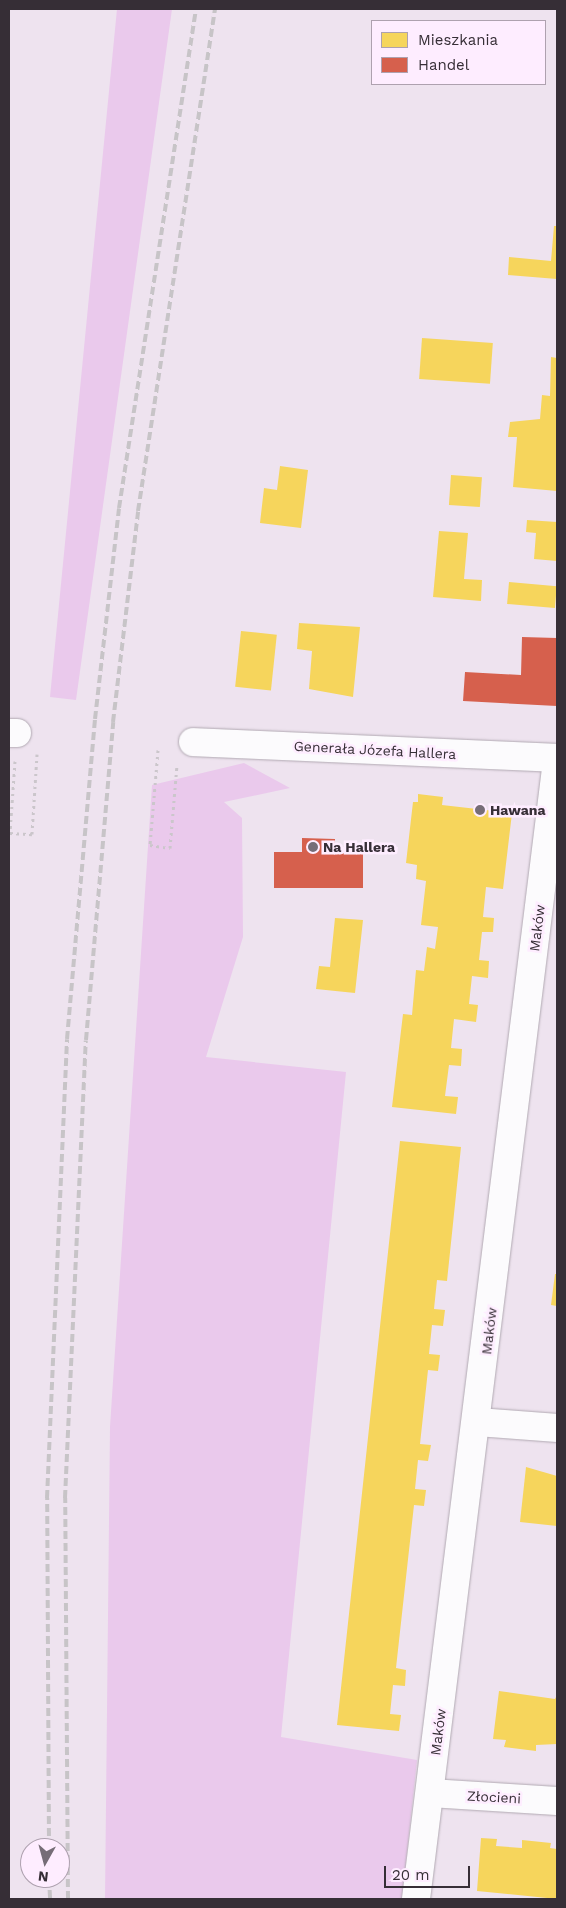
<!DOCTYPE html>
<html>
<head>
<meta charset="utf-8">
<style>
  body { margin:0 }
  #map { position:relative; width:566px; height:1908px; overflow:hidden; background:#eee3ef; font-family:"Work Sans",sans-serif }
  div>[style] { position:absolute }
  .green>* { inset:0; background:#eac9ec }
  .homes>* { inset:0; background:#f6d55c; transform-origin:0 0 }
  .shops>* { inset:0; background:#d6604d }
  .path>* { height:3px; margin-top:-1.5px; transform-origin:0; background:repeating-linear-gradient(90deg,#cbc6cb 0 2.5px,transparent 0 6.5px) }
  .roads { filter:drop-shadow(0 0 1px #b1a9b2) drop-shadow(0 0 1px #b1a9b2) }
  .minor>* { height:28px; margin:-14px; padding:0 14px; transform-origin:14px; border-radius:14px; background:#fcfbfd }
  .tertiary>* { height:28px; margin:-14px; padding:0 14px; transform-origin:14px; border-radius:14px; background:#fcfbfd }
  .rail>* { height:4px; margin-top:-2px; transform-origin:0; background:repeating-linear-gradient(90deg,#c7c4c7 0 8px,transparent 0 12px) }
  .dots>* { width:14px; height:14px; translate:-50% -50%; box-sizing:border-box; border:2px solid #feedff; border-radius:50% }
  span { translate:-50% -50%; white-space:nowrap; text-align:center; line-height:1.15; -webkit-text-stroke:5px #feedff; paint-order:stroke }
  .street-label { font-size:14px; color:#362e36 }
  .poi-label { font-size:14px; color:#362e36; font-weight:700 }
  .left { translate:0 -50%; text-align:left }
  .frame { position:absolute; inset:0; border:10px solid #362e36; pointer-events:none }
  .legend { position:absolute; left:371px; top:20px; width:175px; height:65px; box-sizing:border-box; background:#feedff; border:1px solid #aea1af; margin:0; padding:6px 9px; list-style:none; font-size:15px; color:#362e36 }
  .legend li { display:flex; align-items:center; gap:10px; height:25px }
  .legend b { width:25px; border:1px solid #aea1af }
  .north { position:absolute; left:20px; top:1838px; width:50px; height:50px; box-sizing:border-box; background:#feedff; border:1px solid #aea1af; border-radius:50%; rotate:187deg; font-size:14px; font-weight:700; line-height:20px; text-align:center; color:#362e36 }
  .north::after { content:''; display:block; margin:auto; width:18px; height:22px; background:#766d77; clip-path:polygon(50% 0,100% 100%,50% 72%,0 100%) }
  .scale { position:absolute; left:384px; top:1866px; width:86px; height:22px; box-sizing:border-box; border:2px solid #362e36; border-top:0; padding-left:6px; font-size:15px; line-height:18px; white-space:nowrap; color:#362e36; -webkit-text-stroke:4px #feedff; paint-order:stroke }
</style>
</head>
<body>
<div id="map">
  <div class="green">
    <div style="clip-path:polygon(117px 9px,172px 9px,76px 700px,50px 697px)"></div>
    <div style="clip-path:polygon(244px 763px,290px 788px,224px 802px,242px 818px,243px 937px,206px 1057px,346px 1072px,281px 1737px,417px 1760px,402px 1899px,105px 1899px,110px 1427px,152px 785px)"></div>
  </div>
  <div class="homes">
    <div style="clip-path:polygon(554px 226px,557px 226px,557px 279px,508px 275px,509px 257px,551px 261px)"></div>
    <div style="left:422px;top:338px;width:71px;height:41px;rotate:4deg"></div>
    <div style="clip-path:polygon(551px 357px,557px 358px,557px 491px,513px 487px,517px 437px,508px 437px,510px 422px,540px 419px,542px 395px,550px 396px)"></div>
    <div style="clip-path:polygon(280px 466px,308px 470px,301px 528px,260px 523px,264px 488px,277px 490px)"></div>
    <div style="left:451px;top:475px;width:31px;height:30px;rotate:4deg"></div>
    <div style="clip-path:polygon(527px 520px,557px 522px,557px 561px,534px 559px,536px 533px,526px 532px)"></div>
    <div style="clip-path:polygon(439px 531px,468px 533px,464px 579px,482px 580px,481px 601px,433px 597px)"></div>
    <div style="left:509px;top:582px;width:48px;height:22px;rotate:5deg"></div>
    <div style="clip-path:polygon(299px 623px,360px 627px,353px 697px,309px 689px,312px 651px,297px 649px)"></div>
    <div style="left:241px;top:631px;width:36px;height:56px;rotate:6deg"></div>
    <div style="clip-path:polygon(418px 794px,443px 797px,442px 805px,512px 813px,503px 889px,486px 887px,483px 917px,494px 918px,493px 932px,482px 932px,479px 960px,489px 961px,488px 978px,472px 976px,469px 1004px,478px 1005px,476px 1022px,454px 1019px,451px 1048px,462px 1049px,461px 1066px,449px 1065px,445px 1096px,458px 1097px,456px 1114px,392px 1107px,403px 1014px,412px 1015px,416px 970px,424px 971px,427px 947px,435px 949px,438px 927px,421px 925px,426px 881px,416px 879px,417px 865px,406px 863px,413px 802px,418px 802px)"></div>
    <div style="clip-path:polygon(335px 918px,363px 920px,355px 993px,316px 989px,319px 966px,330px 967px)"></div>
    <div style="clip-path:polygon(400px 1141px,461px 1147px,447px 1281px,437px 1280px,434px 1309px,445px 1310px,443px 1326px,432px 1325px,429px 1354px,440px 1355px,438px 1371px,428px 1370px,420px 1444px,431px 1445px,428px 1461px,418px 1460px,415px 1489px,426px 1490px,424px 1506px,414px 1505px,396px 1668px,406px 1670px,405px 1686px,393px 1685px,390px 1714px,401px 1715px,399px 1731px,337px 1725px)"></div>
    <div style="clip-path:polygon(555px 1274px,557px 1274px,557px 1306px,551px 1305px)"></div>
    <div style="clip-path:polygon(526px 1467px,557px 1476px,557px 1526px,520px 1522px)"></div>
    <div style="clip-path:polygon(499px 1691px,555px 1699px,557px 1695px,557px 1744px,536px 1745px,536px 1751px,504px 1747px,506px 1740px,493px 1739px)"></div>
    <div style="clip-path:polygon(481px 1838px,497px 1839px,496px 1846px,522px 1848px,522px 1840px,551px 1843px,550px 1848px,557px 1849px,557px 1899px,477px 1891px)"></div>
  </div>
  <div class="shops">
    <div style="clip-path:polygon(522px 637px,557px 638px,557px 706px,463px 701px,465px 672px,521px 675px)"></div>
    <div style="clip-path:polygon(302px 838px,335px 839px,335px 853px,363px 853px,363px 888px,274px 888px,274px 852px,302px 852px)"></div>
  </div>
  <div class="path">
    <div style="left:158px;top:750px;width:95px;rotate:94.8deg"></div>
    <div style="left:150px;top:845px;width:20px;rotate:9deg"></div>
    <div style="left:170px;top:848px;width:83px;rotate:-85.2deg"></div>
    <div style="left:15px;top:761px;width:72px;rotate:94deg"></div>
    <div style="left:10px;top:833px;width:22px;rotate:3deg"></div>
    <div style="left:32px;top:834px;width:80px;rotate:-86.4deg"></div>
  </div>
  <div class="roads">
    <div class="minor">
      <div style="left:478px;top:1422px;width:79px;rotate:4.3deg"></div>
      <div style="left:430px;top:1793px;width:127px;rotate:3.6deg"></div>
      <div style="left:416px;top:1899px;width:1147px;rotate:-82.94deg"></div>
    </div>
    <div class="tertiary">
      <div style="left:9px;top:733px;width:8px"></div>
      <div style="left:193px;top:742px;width:364px;rotate:2.5deg"></div>
    </div>
  </div>
  <div class="rail">
    <div style="left:49px;top:1848px;width:350px;rotate:-90.3deg"></div>
    <div style="left:47px;top:1498px;width:459px;rotate:-87.5deg"></div>
    <div style="left:67px;top:1039px;width:321px;rotate:-85deg"></div>
    <div style="left:95px;top:719px;width:212px;rotate:-83.5deg"></div>
    <div style="left:119px;top:508px;width:505px;rotate:-81.23deg"></div>
    <div style="left:49px;top:1878px;width:21px;rotate:87deg"></div>
    <div style="left:68px;top:1899px;width:401px;rotate:-90.4deg"></div>
    <div style="left:65px;top:1498px;width:458px;rotate:-87.4deg"></div>
    <div style="left:86px;top:1040px;width:319px;rotate:-85.1deg"></div>
    <div style="left:113px;top:722px;width:212px;rotate:-83.2deg"></div>
    <div style="left:138px;top:511px;width:508px;rotate:-81.28deg"></div>
  </div>
  <div class="dots">
    <div style="left:480px;top:810px;background:#766d77"></div>
    <div style="left:313px;top:847px;background:#766d77"></div>
  </div>
  <div class="street-label">
    <span style="left:375px;top:750px;rotate:3deg">Generała Józefa Hallera</span>
    <span style="left:537px;top:928px;rotate:-83deg">Maków</span>
    <span style="left:489px;top:1331px;rotate:-83deg">Maków</span>
    <span style="left:438px;top:1732px;rotate:-83deg">Maków</span>
    <span style="left:494px;top:1797px;rotate:3deg">Złocieni</span>
  </div>
  <div class="poi-label">
    <span class="left" style="left:490px;top:810px">Hawana</span>
    <span class="left" style="left:323px;top:847px">Na Hallera</span>
  </div>
  <div class="frame"></div>
  <ul class="legend">
  <li><b style="height:14px;background:#f6d55c"></b>Mieszkania</li>
  <li><b style="height:14px;background:#d6604d"></b>Handel</li>
  </ul>
  <div class="north">N</div>
  <div class="scale">20 m</div>
</div>
</body>
</html>
